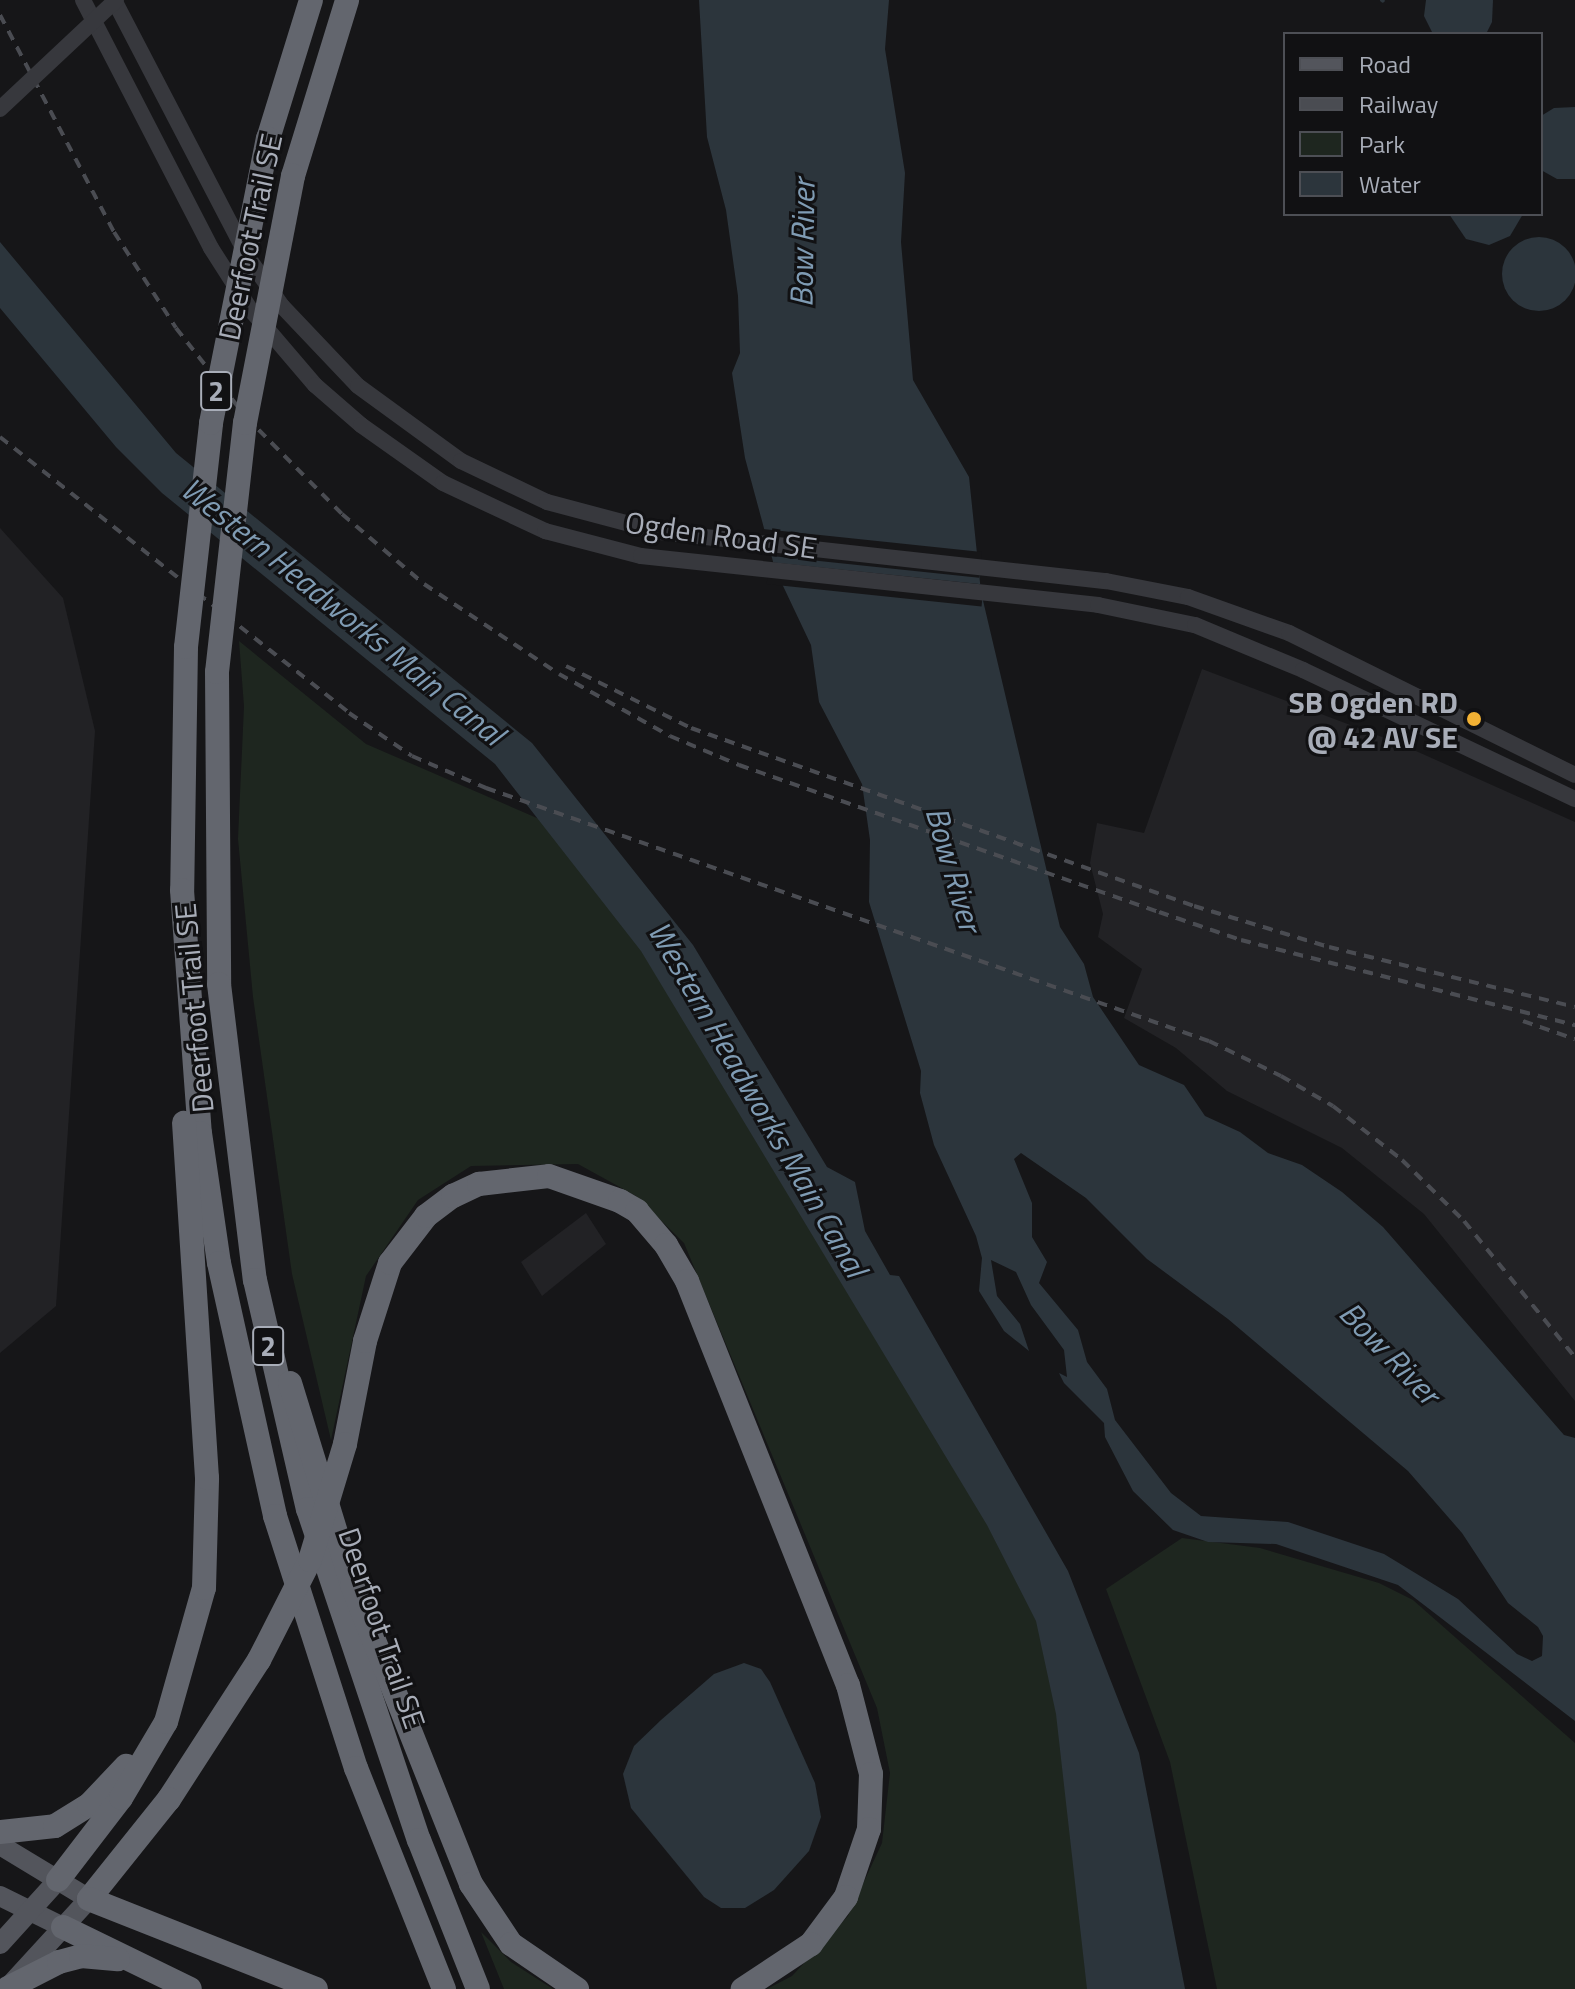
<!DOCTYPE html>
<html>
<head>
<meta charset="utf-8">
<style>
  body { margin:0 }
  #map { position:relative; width:1575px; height:1989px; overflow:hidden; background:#161618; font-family:"Titillium Web",sans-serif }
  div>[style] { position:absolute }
  .built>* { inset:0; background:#222225 }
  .green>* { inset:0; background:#1e261f }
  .water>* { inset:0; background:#2c353c }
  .round { border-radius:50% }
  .pier>* { inset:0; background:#161618; transform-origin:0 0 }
  .stream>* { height:4px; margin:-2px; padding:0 2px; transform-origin:2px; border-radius:2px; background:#2c353c }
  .tertiary>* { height:16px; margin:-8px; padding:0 8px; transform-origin:8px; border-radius:8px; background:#37383d }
  .primary>* { height:20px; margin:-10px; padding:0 10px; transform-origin:10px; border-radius:10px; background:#53555c }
  .motorway>* { height:24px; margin:-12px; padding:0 12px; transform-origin:12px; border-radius:12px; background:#63666e }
  .rail>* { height:4px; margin-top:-2px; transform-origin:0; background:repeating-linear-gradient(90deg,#4a4c52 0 10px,transparent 0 18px) }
  .tertiary-bridge>* { height:16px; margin:-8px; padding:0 8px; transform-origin:8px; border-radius:8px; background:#37383d }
  .motorway-bridge>* { height:24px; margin:-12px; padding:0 12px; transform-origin:12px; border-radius:12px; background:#63666e }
  .dots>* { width:22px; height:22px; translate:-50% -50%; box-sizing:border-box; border:4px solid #111113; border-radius:50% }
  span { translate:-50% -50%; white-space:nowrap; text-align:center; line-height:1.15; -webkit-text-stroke:6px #111113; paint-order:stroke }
  .shield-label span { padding:2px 6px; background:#111113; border:2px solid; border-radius:6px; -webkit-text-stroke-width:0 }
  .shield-label { font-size:28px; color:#a8adb8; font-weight:700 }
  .street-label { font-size:30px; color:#a8adb8 }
  .poi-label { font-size:30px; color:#a8adb8; font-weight:700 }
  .right { translate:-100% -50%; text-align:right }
  .water-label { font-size:32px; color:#7f9bb3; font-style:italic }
  .legend { position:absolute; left:1283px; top:32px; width:260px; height:184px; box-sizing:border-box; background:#111113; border:2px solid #4d4f55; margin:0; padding:10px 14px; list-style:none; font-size:24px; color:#a8adb8 }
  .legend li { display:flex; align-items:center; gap:16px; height:40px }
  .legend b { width:40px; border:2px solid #4d4f55 }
</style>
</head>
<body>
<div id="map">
  <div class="built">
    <div style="clip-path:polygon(0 528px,63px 598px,95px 731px,56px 1306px,0 1353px)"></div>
    <div style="clip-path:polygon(1202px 669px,1398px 743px,1575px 822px,1575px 1401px,1424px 1214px,1342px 1148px,1227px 1091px,1176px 1048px,1124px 1018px,1142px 969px,1098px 937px,1103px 914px,1090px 863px,1097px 823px,1144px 833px)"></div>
    <div style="clip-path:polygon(586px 1213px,606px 1244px,542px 1296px,521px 1262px)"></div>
  </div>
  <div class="green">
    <div style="clip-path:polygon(239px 641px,366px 744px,567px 831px,679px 985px,1049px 1623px,1107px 1989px,767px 1989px,792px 1976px,848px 1916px,882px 1843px,890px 1773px,877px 1708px,684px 1243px,636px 1196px,578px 1164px,471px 1166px,418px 1200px,366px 1276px,331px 1440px,292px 1274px,253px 997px,238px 839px,244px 706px)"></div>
    <div style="clip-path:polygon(1182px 1538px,1260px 1548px,1379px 1583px,1413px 1600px,1575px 1743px,1575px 1989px,1217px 1989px,1170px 1762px,1106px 1589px)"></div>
    <div style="clip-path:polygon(481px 1932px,511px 1962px,553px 1989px,504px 1989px)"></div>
  </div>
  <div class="water">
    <div style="clip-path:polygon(evenodd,699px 0,889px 0,885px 49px,905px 173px,901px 242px,913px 380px,969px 477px,981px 592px,1060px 927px,1084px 964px,1093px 997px,1139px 1065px,1184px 1085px,1205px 1116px,1240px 1132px,1268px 1153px,1302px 1165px,1342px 1192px,1383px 1227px,1564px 1435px,1575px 1438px,1575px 1721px,1398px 1585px,1276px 1544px,1208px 1542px,1173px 1530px,1133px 1491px,1105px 1437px,1104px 1423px,1064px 1383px,1059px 1373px,1067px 1377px,1064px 1350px,1031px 1305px,1016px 1272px,991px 1260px,997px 1296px,1020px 1324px,1029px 1351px,1004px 1331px,979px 1291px,982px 1258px,976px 1236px,934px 1145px,920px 1093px,921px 1071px,869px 902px,870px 840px,862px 784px,819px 702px,811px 645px,775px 569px,745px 458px,732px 373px,740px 353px,738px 296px,726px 210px,707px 137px,699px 0,1021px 1153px,1086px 1198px,1147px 1259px,1228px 1319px,1408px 1471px,1462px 1533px,1508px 1603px,1538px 1627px,1543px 1636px,1542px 1656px,1532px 1661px,1517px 1654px,1458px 1599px,1384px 1554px,1288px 1522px,1201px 1516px,1171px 1493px,1115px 1420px,1107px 1389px,1087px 1362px,1078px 1330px,1039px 1283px,1047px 1262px,1032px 1237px,1032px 1203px,1014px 1159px,1021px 1153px)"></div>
    <div style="clip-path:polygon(1426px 0,1493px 0,1492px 22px,1486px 34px,1433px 34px,1424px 16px)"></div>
    <div style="clip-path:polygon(1575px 107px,1575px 179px,1557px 179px,1541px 170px,1541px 116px,1554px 108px)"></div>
    <div style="clip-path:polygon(1449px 214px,1523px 214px,1510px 236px,1489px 245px,1466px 239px)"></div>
    <div class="round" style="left:1502px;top:237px;width:74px;height:74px"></div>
    <div style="clip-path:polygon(0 242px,176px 453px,532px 743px,693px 945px,827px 1167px,855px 1182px,865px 1231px,890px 1275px,899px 1276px,1068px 1571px,1139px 1753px,1185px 1989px,1087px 1989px,1056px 1714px,1036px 1621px,987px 1525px,641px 951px,495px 764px,162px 493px,116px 447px,0 308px)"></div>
    <div style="clip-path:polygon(744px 1663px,761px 1669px,770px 1682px,815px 1783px,821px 1817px,809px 1851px,774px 1890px,745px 1908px,721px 1908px,704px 1897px,631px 1808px,623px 1774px,634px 1746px,661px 1720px,714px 1674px)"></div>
  </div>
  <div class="pier">
    <div style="left:763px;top:529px;width:220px;height:26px;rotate:6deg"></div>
    <div style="left:769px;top:562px;width:216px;height:22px;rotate:6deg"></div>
  </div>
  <div class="stream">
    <div style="left:1382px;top:0;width:1px;rotate:45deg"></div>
  </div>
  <div class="tertiary">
    <div style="left:83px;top:0;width:279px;rotate:62.7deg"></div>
    <div style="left:211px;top:248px;width:72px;rotate:57.4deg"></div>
    <div style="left:250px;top:309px;width:100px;rotate:49.5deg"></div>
    <div style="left:315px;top:385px;width:61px;rotate:41deg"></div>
    <div style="left:361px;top:425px;width:100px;rotate:35.3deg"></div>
    <div style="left:443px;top:483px;width:113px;rotate:25.2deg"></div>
    <div style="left:545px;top:531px;width:99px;rotate:14.6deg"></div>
    <div style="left:641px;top:556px;width:460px;rotate:6.1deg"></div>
    <div style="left:1098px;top:605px;width:99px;rotate:11.7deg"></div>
    <div style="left:1195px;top:625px;width:117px;rotate:22.6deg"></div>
    <div style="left:1303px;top:670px;width:301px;rotate:25.4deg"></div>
    <div style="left:114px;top:0;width:288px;rotate:62.5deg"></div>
    <div style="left:247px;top:256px;width:61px;rotate:55deg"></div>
    <div style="left:282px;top:306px;width:110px;rotate:46.5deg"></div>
    <div style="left:358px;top:386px;width:127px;rotate:36.1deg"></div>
    <div style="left:461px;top:461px;width:95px;rotate:25.5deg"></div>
    <div style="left:547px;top:502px;width:117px;rotate:14.9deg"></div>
    <div style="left:660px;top:532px;width:449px;rotate:6.3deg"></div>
    <div style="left:1106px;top:581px;width:84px;rotate:11deg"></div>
    <div style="left:1188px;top:597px;width:107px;rotate:19.6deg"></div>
    <div style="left:1289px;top:633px;width:319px;rotate:26.4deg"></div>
  </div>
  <div class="primary">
    <div style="left:0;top:1845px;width:104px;rotate:31.2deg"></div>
    <div style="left:89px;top:1899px;width:115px;rotate:132.5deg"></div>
    <div style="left:0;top:1896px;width:70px;rotate:26.2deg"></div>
    <div style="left:0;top:1944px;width:86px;rotate:-47.8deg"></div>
  </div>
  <div class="motorway">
    <div style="left:268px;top:139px;width:145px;rotate:-72.8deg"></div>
    <div style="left:293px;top:176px;width:184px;rotate:-72.9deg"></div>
    <div style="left:186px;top:647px;width:243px;rotate:90.9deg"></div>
    <div style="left:182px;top:890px;width:244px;rotate:85.8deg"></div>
    <div style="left:200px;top:1133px;width:131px;rotate:81.7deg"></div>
    <div style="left:219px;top:1263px;width:259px;rotate:77.5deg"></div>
    <div style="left:275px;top:1516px;width:265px;rotate:72.2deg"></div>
    <div style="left:356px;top:1768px;width:238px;rotate:68.3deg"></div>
    <div style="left:217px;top:672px;width:312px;rotate:89.6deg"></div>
    <div style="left:219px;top:984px;width:298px;rotate:83.1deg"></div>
    <div style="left:255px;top:1280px;width:235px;rotate:77deg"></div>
    <div style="left:308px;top:1509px;width:349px;rotate:71.5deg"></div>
    <div style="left:419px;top:1840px;width:160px;rotate:68.4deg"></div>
    <div style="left:290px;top:1383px;width:211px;rotate:72.9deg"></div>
    <div style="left:352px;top:1585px;width:322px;rotate:68.3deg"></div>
    <div style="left:471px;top:1884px;width:72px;rotate:56.3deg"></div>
    <div style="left:511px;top:1944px;width:80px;rotate:34.3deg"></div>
    <div style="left:345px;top:1444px;width:105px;rotate:-79deg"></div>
    <div style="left:365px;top:1341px;width:82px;rotate:-72.2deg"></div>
    <div style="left:390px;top:1263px;width:59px;rotate:-52.5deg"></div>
    <div style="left:426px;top:1216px;width:34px;rotate:-37deg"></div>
    <div style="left:453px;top:1196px;width:29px;rotate:-25deg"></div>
    <div style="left:479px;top:1184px;width:70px;rotate:-6.5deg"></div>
    <div style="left:549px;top:1176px;width:75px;rotate:19.4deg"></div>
    <div style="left:620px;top:1201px;width:20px;rotate:30deg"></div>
    <div style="left:637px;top:1211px;width:45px;rotate:49.5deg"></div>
    <div style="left:666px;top:1245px;width:42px;rotate:59.7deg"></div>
    <div style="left:687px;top:1281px;width:435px;rotate:68.3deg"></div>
    <div style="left:848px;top:1685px;width:92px;rotate:75.5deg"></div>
    <div style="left:871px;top:1774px;width:55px;rotate:92.1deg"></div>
    <div style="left:869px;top:1829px;width:72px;rotate:108.7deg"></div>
    <div style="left:846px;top:1897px;width:59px;rotate:126.7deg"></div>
    <div style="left:811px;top:1944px;width:82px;rotate:146.5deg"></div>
    <div style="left:259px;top:1660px;width:166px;rotate:122.9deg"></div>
    <div style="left:169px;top:1799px;width:128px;rotate:128.7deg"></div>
    <div style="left:89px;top:1899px;width:244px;rotate:21.6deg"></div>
    <div style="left:0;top:1832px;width:55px;rotate:-6.2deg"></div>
    <div style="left:55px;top:1826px;width:40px;rotate:-32deg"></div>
    <div style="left:89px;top:1805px;width:54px;rotate:-46.5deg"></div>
    <div style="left:58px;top:1880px;width:103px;rotate:-52.5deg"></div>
    <div style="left:121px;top:1798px;width:88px;rotate:-59.4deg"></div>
    <div style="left:166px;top:1722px;width:139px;rotate:-74.2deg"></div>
    <div style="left:204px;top:1588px;width:110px;rotate:-88.4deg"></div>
    <div style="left:207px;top:1478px;width:356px;rotate:-93.7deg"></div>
    <div style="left:63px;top:1927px;width:141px;rotate:26deg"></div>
    <div style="left:8px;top:1988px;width:57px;rotate:-27deg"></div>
    <div style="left:59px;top:1962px;width:23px;rotate:-15deg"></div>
    <div style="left:81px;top:1956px;width:37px;rotate:5deg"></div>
  </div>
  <div class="rail">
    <div style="left:0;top:15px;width:245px;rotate:62.3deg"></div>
    <div style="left:114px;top:232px;width:114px;rotate:57.1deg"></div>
    <div style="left:176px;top:328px;width:113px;rotate:51.8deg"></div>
    <div style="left:246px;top:417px;width:136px;rotate:45.3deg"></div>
    <div style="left:342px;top:514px;width:108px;rotate:40.5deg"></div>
    <div style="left:424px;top:584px;width:162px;rotate:33.7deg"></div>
    <div style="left:559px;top:674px;width:127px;rotate:29.2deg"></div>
    <div style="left:670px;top:736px;width:75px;rotate:22.8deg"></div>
    <div style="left:739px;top:765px;width:445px;rotate:19.3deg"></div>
    <div style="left:1159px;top:912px;width:87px;rotate:18.9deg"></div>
    <div style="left:1241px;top:940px;width:345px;rotate:14.3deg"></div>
    <div style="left:0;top:437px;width:445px;rotate:38.3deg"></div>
    <div style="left:349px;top:713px;width:76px;rotate:34.3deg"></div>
    <div style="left:412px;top:756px;width:81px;rotate:23.4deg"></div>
    <div style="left:486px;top:788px;width:766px;rotate:19.29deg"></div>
    <div style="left:1209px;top:1041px;width:80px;rotate:25.9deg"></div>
    <div style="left:1281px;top:1076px;width:60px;rotate:30deg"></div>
    <div style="left:1333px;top:1106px;width:88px;rotate:38deg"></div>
    <div style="left:1402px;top:1160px;width:87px;rotate:44.5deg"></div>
    <div style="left:1464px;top:1221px;width:176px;rotate:50.8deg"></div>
    <div style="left:566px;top:666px;width:140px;rotate:26.4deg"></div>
    <div style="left:691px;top:728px;width:534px;rotate:19.49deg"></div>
    <div style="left:1194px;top:906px;width:141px;rotate:16.9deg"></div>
    <div style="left:1329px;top:947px;width:253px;rotate:13.7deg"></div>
    <div style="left:1523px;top:1021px;width:55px;rotate:19.1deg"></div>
  </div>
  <div class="tertiary-bridge">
    <div style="left:0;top:109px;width:159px;rotate:-43.2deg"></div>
  </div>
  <div class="motorway-bridge">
    <div style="left:186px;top:647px;width:225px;rotate:-83.6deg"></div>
    <div style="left:211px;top:423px;width:290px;rotate:-78.7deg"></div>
    <div style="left:217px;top:672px;width:251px;rotate:-83.6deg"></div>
    <div style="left:245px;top:423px;width:252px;rotate:-79deg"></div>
    <div style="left:259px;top:1660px;width:112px;rotate:-63deg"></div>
    <div style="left:310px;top:1560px;width:121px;rotate:-73.2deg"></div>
  </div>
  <div class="dots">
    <div style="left:1474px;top:719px;background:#f2b134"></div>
  </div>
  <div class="shield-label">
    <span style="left:216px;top:391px">2</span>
    <span style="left:268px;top:1346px">2</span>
  </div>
  <div class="street-label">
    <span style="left:250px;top:237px;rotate:-78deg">Deerfoot Trail SE</span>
    <span style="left:721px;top:535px;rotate:8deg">Ogden Road SE</span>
    <span style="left:194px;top:1008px;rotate:-95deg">Deerfoot Trail SE</span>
    <span style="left:382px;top:1628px;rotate:71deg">Deerfoot Trail SE</span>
  </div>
  <div class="poi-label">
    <span class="right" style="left:1458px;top:719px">SB Ogden RD<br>@ 42 AV SE</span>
  </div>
  <div class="water-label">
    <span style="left:802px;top:243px;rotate:-89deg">Bow River</span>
    <span style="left:343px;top:611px;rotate:39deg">Western Headworks Main Canal</span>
    <span style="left:954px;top:869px;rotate:74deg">Bow River</span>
    <span style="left:758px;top:1099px;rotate:60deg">Western Headworks Main Canal</span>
    <span style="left:1390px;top:1353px;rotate:46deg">Bow River</span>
  </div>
  <ul class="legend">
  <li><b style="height:10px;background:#53555c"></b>Road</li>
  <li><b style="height:10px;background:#4a4c52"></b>Railway</li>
  <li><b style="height:22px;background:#1e261f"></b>Park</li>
  <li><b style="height:22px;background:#2c353c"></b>Water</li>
  </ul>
</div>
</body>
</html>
